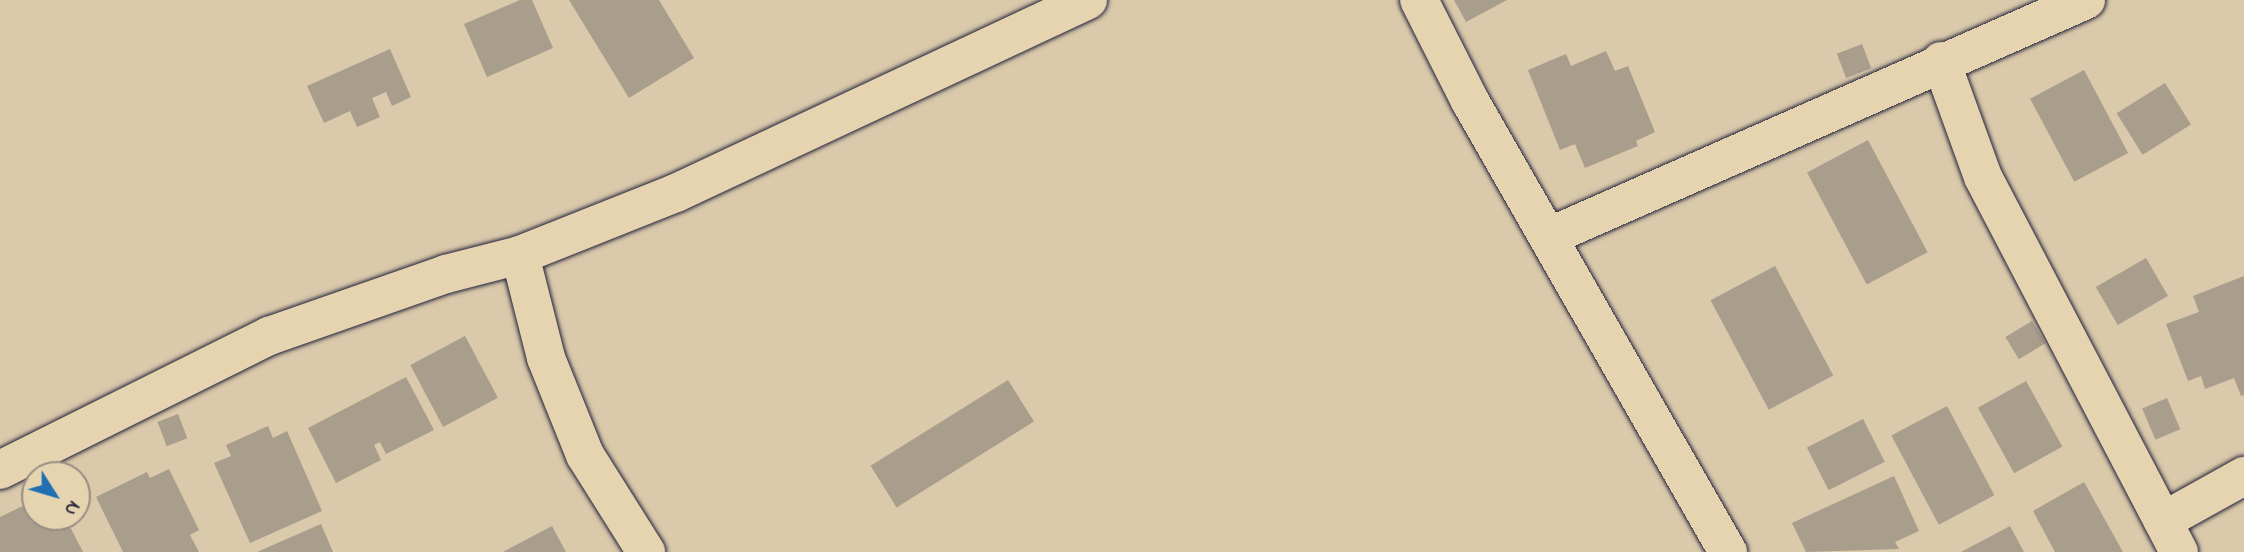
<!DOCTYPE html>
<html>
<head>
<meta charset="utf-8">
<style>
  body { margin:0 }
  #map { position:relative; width:2244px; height:552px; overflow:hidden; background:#dac9aa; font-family:"Indie Flower",sans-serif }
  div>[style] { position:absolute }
  .building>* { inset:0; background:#a99d8c; transform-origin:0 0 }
  .roads { filter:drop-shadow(0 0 2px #22223b) drop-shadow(0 0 2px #22223b) }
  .minor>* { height:38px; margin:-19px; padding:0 19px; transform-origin:19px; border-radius:19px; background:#e6d4b1 }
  span { translate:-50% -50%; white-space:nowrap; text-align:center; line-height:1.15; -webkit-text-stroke:7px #e6d4b1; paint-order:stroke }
  .north { position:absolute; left:21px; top:461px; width:70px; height:70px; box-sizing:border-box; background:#e6d4b1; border:2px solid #988d82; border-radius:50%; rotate:127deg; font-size:19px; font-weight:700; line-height:28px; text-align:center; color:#22223b }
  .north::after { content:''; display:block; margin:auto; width:24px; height:32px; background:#1f6fb2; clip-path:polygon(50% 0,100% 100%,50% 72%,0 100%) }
</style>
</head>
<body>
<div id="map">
  <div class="building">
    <div style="clip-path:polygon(520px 0,532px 0,553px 48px,487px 77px,464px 24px)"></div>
    <div style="clip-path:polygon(569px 0,659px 0,694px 58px,629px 98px)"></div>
    <div style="clip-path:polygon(1454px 0,1507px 0,1466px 22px)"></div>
    <div style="left:1862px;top:44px;width:26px;height:27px;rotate:69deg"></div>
    <div style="clip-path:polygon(390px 49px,411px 97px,392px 106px,386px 92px,372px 98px,380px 117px,357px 127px,350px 111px,324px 123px,307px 86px)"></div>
    <div style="clip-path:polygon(1606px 51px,1615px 71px,1628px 66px,1655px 132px,1636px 141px,1638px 146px,1585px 168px,1575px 144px,1560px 150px,1528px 70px,1566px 54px,1571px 66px)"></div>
    <div style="left:2084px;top:70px;width:94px;height:61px;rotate:62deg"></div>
    <div style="left:2165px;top:83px;width:49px;height:57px;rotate:58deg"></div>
    <div style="left:1868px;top:140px;width:127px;height:69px;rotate:62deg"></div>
    <div style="left:2146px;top:258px;width:44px;height:58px;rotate:60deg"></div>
    <div style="left:1775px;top:266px;width:124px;height:73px;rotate:62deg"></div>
    <div style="clip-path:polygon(2244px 276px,2244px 395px,2241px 396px,2234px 378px,2205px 389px,2201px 376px,2188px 381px,2166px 324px,2199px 312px,2193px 296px)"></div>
    <div style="left:2032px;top:321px;width:26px;height:31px;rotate:59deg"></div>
    <div style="left:465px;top:336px;width:70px;height:62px;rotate:62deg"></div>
    <div style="clip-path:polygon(406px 377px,434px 430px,386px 454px,380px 442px,374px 445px,381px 460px,336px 483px,308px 428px)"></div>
    <div style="left:1008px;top:380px;width:49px;height:162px;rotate:58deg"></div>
    <div style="left:2026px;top:381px;width:75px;height:55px;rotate:61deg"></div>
    <div style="left:2167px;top:398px;width:34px;height:27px;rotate:67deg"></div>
    <div style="left:1947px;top:406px;width:101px;height:63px;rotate:62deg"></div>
    <div style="left:178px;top:414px;width:26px;height:22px;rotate:69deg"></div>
    <div style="left:1863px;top:419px;width:48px;height:63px;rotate:63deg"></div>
    <div style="clip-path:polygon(268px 426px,273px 438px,287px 431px,322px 511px,250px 543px,214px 463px,231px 456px,226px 445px)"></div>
    <div style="clip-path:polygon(169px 469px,199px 530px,190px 535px,199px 552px,123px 552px,96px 497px,147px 472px,150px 478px)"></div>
    <div style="clip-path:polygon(1894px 476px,1919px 531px,1895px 542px,1899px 549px,1806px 552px,1792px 523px)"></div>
    <div style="clip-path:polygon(2084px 482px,2123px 552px,2055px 552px,2033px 511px)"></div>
    <div style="clip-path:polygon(35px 500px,35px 517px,65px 517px,83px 552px,0 552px,0 517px)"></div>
    <div style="clip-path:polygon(321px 524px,333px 552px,257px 552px)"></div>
    <div style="clip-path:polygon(552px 526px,566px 552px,503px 552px)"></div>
    <div style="clip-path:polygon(2010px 526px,2024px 552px,1961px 552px)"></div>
  </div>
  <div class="roads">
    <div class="minor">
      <div style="left:1419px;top:0;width:113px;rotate:63.2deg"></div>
      <div style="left:1470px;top:101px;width:520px;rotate:60.23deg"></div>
      <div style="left:1941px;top:61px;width:123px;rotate:70.1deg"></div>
      <div style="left:1983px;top:177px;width:423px;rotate:62.4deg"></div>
      <div style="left:1548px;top:237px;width:588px;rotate:-23.77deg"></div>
      <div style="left:520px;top:255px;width:106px;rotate:75.8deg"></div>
      <div style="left:546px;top:358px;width:105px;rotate:68.1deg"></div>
      <div style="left:585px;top:455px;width:115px;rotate:57.8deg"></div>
      <div style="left:0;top:470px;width:301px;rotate:-26.5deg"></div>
      <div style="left:269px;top:336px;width:188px;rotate:-19.3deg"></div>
      <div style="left:446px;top:274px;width:76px;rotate:-14.4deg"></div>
      <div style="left:520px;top:255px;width:168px;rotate:-21.7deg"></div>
      <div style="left:676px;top:193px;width:455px;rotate:-25.1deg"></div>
      <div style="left:2163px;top:521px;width:93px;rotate:-29.1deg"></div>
    </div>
  </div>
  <div class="north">N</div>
</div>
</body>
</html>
